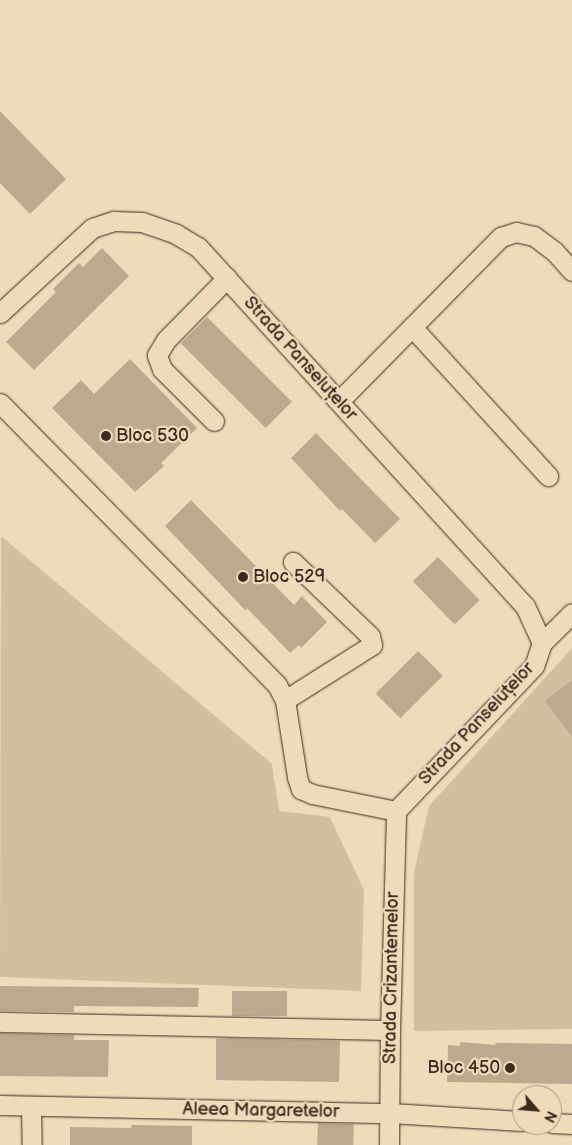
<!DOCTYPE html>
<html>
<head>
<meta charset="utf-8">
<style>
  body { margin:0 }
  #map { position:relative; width:572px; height:1145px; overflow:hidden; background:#efdbb9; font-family:"Balsamiq Sans",sans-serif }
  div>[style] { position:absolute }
  .green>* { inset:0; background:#d1bfa0 }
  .building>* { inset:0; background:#bdaa8e; transform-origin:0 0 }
  .roads { filter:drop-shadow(0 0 1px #3b2a1e) drop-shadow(0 0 1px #3b2a1e) }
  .minor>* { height:19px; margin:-9.5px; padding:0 9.5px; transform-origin:9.5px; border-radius:9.5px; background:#efdbb9 }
  .dots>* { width:14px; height:14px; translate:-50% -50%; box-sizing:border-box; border:2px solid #efdbb9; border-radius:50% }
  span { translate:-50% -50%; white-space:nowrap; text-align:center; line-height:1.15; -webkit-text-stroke:4.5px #efdbb9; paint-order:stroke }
  .street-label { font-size:18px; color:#3b2a1e }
  .poi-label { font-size:18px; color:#3b2a1e }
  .left { translate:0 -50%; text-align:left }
  .right { translate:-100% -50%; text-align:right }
  .north { position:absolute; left:512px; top:1085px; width:50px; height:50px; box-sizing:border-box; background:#efdbb9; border:1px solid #a7947b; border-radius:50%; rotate:117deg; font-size:14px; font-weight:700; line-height:20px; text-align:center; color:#3b2a1e }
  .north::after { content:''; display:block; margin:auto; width:18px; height:22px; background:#3b2a1e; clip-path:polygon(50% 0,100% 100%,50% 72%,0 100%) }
</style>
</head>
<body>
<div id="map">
  <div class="green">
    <div style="clip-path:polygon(1px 536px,272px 764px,279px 811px,330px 817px,364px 890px,361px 991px,0 977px)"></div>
    <div style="clip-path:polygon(572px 648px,572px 1029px,414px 1031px,414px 872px,429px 806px)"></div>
  </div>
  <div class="building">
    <div style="clip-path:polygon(0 111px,66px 179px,30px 214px,0 183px)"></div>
    <div style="clip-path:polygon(102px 248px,129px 276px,34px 370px,6px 342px,56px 292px,53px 289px,79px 263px,83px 267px)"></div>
    <div style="left:207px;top:317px;width:120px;height:37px;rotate:45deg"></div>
    <div style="clip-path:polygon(130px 359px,197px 428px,161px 463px,164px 466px,135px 492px,52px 408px,81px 380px,94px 394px)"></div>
    <div style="clip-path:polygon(316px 433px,400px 519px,375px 543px,342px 509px,340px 511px,291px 458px)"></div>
    <div style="clip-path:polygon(191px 500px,294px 605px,302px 596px,327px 622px,301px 648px,299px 645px,290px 653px,247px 608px,246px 611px,165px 526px)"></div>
    <div style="left:438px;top:557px;width:60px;height:35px;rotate:46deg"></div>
    <div style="left:418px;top:651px;width:35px;height:60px;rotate:45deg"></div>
    <div style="clip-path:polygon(572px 680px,572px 737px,545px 701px)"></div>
    <div style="clip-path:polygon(0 986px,199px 988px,198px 1007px,74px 1006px,74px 1012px,0 1011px)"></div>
    <div style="left:232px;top:991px;width:55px;height:25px"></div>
    <div style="clip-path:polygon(0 1033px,74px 1035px,74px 1040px,109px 1040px,108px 1077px,0 1076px)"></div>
    <div style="clip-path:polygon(231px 1038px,340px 1041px,339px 1082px,216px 1080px,216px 1039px)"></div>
    <div style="clip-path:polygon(460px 1042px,496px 1045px,495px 1043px,507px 1043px,572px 1044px,572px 1084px,447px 1082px,448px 1045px,460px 1046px)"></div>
    <div style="left:318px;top:1123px;width:36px;height:22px;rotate:2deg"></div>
    <div style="clip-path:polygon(132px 1125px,192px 1126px,192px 1145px,70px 1145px,70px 1127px,131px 1128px)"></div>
  </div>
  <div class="roads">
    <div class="minor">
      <div style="left:0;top:313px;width:125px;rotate:-42.7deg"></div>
      <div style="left:92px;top:228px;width:23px;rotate:-18deg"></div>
      <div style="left:114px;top:221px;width:28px;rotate:2deg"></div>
      <div style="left:142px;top:222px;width:36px;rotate:19deg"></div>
      <div style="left:176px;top:234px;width:26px;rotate:31deg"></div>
      <div style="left:198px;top:247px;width:486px;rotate:47.7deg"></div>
      <div style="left:525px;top:606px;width:41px;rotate:65.3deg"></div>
      <div style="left:542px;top:643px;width:24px;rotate:109deg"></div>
      <div style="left:534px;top:666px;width:200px;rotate:133.6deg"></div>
      <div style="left:412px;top:327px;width:202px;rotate:47.6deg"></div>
      <div style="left:339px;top:401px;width:231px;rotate:-45.4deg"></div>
      <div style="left:501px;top:237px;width:16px;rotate:-18deg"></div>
      <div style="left:516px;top:232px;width:18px;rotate:13deg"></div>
      <div style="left:534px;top:236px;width:25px;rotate:37deg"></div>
      <div style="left:554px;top:251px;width:27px;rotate:48deg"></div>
      <div style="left:0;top:403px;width:395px;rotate:45.5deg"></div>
      <div style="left:277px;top:685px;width:17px;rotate:62deg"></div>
      <div style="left:285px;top:700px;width:78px;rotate:81.1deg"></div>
      <div style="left:297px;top:777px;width:13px;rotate:72deg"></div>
      <div style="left:301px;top:789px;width:12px;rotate:24deg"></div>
      <div style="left:312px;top:794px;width:86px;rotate:11.4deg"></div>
      <div style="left:214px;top:421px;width:74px;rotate:-135deg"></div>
      <div style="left:162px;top:369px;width:15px;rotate:-110deg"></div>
      <div style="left:157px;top:355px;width:17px;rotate:-59deg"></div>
      <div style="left:166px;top:340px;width:87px;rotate:-45.5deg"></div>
      <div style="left:542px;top:643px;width:42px;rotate:-45deg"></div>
      <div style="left:285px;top:700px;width:103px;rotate:-32.3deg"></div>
      <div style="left:372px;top:645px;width:9px;rotate:-103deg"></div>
      <div style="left:370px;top:636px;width:107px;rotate:-136.1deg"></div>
      <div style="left:0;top:1022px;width:390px;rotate:1.2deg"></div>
      <div style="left:0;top:1105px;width:390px;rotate:1.2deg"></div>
      <div style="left:390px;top:1113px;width:132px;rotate:3.5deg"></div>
      <div style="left:31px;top:1106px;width:39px;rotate:89deg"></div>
      <div style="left:552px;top:1123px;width:20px;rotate:3deg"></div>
      <div style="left:389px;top:1145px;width:115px;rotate:-89.5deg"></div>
      <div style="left:390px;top:1030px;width:219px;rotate:-88.4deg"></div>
    </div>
  </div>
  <div class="dots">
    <div style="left:106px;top:436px;background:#3b2a1e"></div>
    <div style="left:243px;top:577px;background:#3b2a1e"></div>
    <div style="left:510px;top:1068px;background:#3b2a1e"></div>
  </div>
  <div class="street-label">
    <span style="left:300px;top:359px;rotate:48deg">Strada Panseluțelor</span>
    <span style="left:477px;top:724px;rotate:-47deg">Strada Panseluțelor</span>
    <span style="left:392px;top:978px;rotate:-89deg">Strada Crizantemelor</span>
    <span style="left:261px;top:1111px;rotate:1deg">Aleea Margaretelor</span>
  </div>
  <div class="poi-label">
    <span class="left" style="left:116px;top:436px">Bloc 530</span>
    <span class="left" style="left:253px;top:577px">Bloc 529</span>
    <span class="right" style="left:500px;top:1068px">Bloc 450</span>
  </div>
  <div class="north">N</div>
</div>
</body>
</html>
